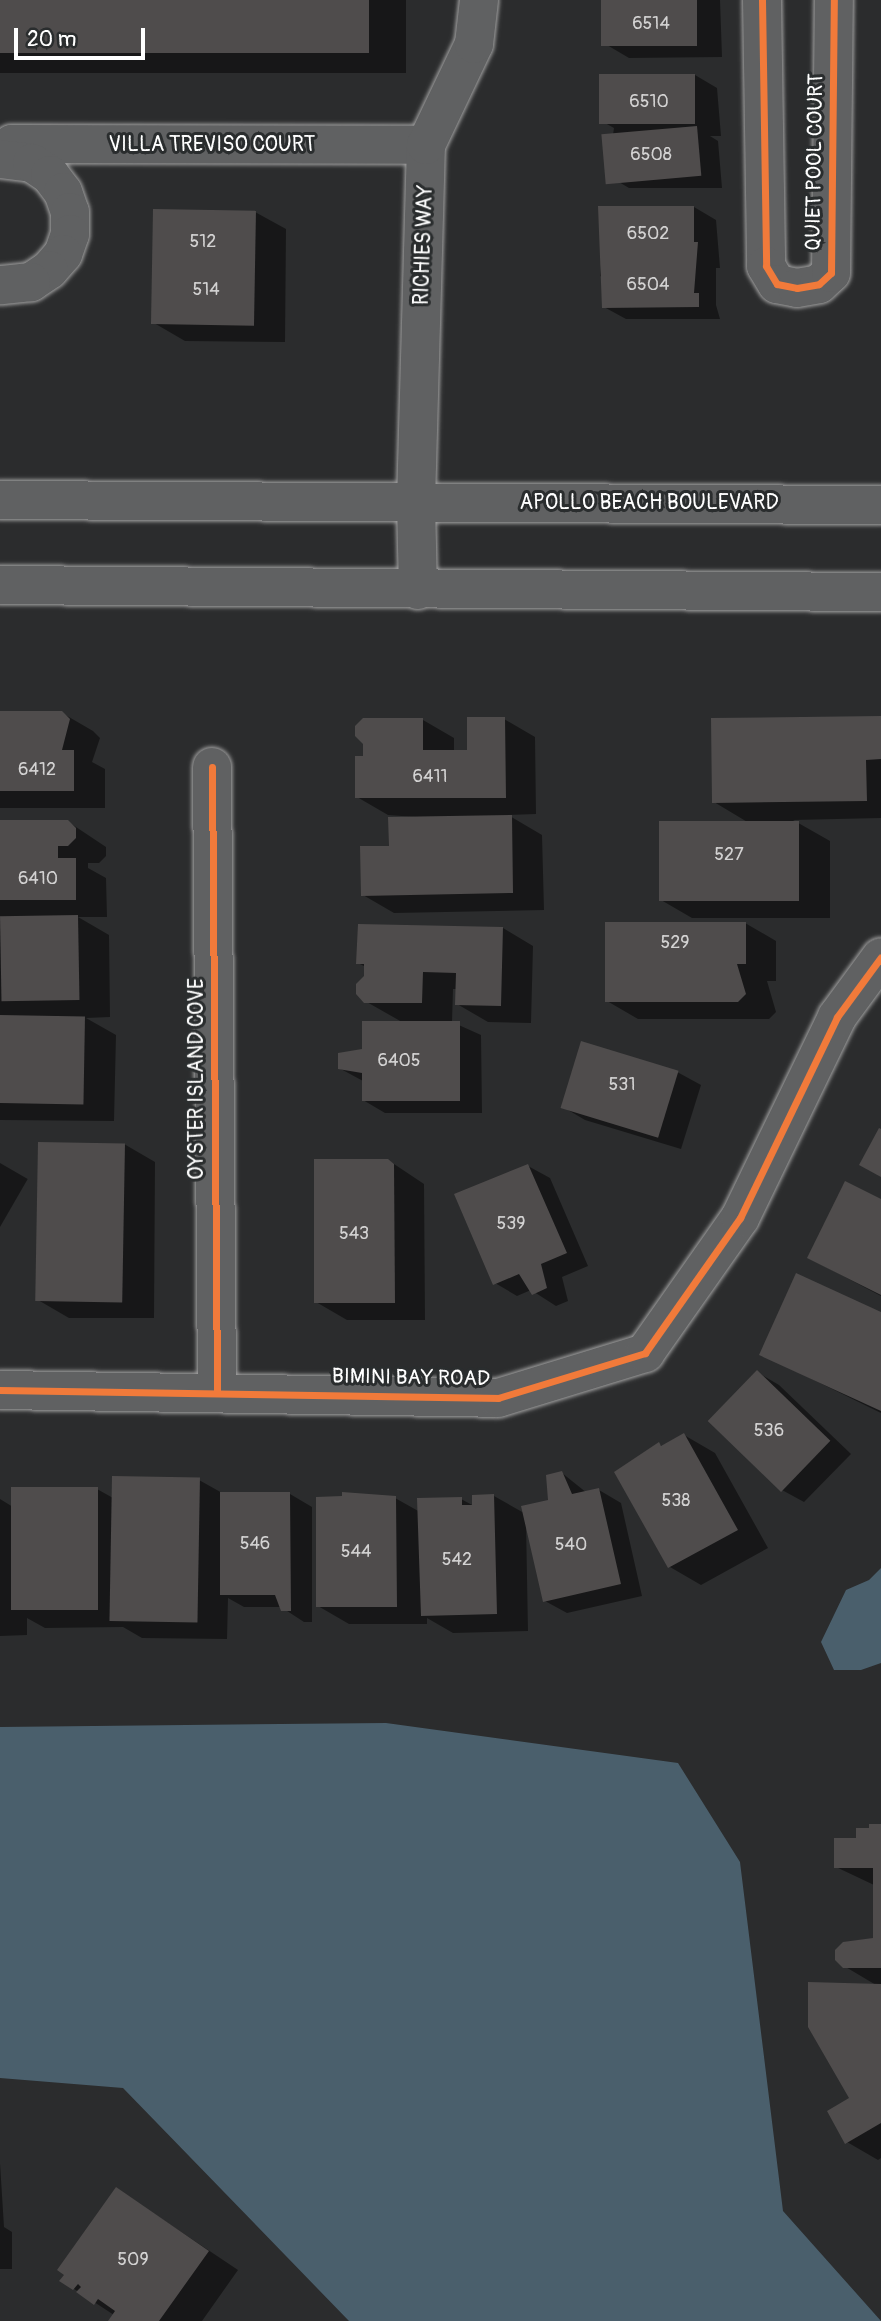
<!DOCTYPE html>
<html>
<head>
<meta charset="utf-8">
<style>
  body { margin:0 }
  #map { position:relative; width:881px; height:2321px; overflow:hidden; background:#2b2c2d; font-family:Pangolin,sans-serif }
  div>[style] { position:absolute }
  .water>* { inset:0; background:#4a5f6c }
  .shadow>* { inset:0; background:#0007; transform-origin:0 0 }
  .building>* { inset:0; background:#4f4c4c; transform-origin:0 0 }
  .roads { filter:drop-shadow(0 0 2px #a0a0a0) drop-shadow(0 0 2px #a0a0a0) }
  .minor>* { height:38px; margin:-19px; padding:0 19px; transform-origin:19px; border-radius:19px; background:#606162 }
  .tertiary>* { height:38px; margin:-19px; padding:0 19px; transform-origin:19px; border-radius:19px; background:#606162 }
  .secondary>* { height:38px; margin:-19px; padding:0 19px; transform-origin:19px; border-radius:19px; background:#606162 }
  .cycleway>* { height:7px; margin:-3.5px; padding:0 3.5px; transform-origin:3.5px; border-radius:3.5px; background:#f17a3a }
  span { translate:-50% -50%; white-space:nowrap; text-align:center; line-height:1.15; -webkit-text-stroke:6px #2a2d2e; paint-order:stroke }
  .number-label { font-size:18px; color:#d3d2d2 }
  .number-label span { -webkit-text-stroke-width:0 }
  .street-label { font-size:21px; color:#fff }
  .scale { position:absolute; left:14px; top:28px; width:131px; height:32px; box-sizing:border-box; border:4px solid #fff; border-top:0; padding-left:9px; font-size:21px; line-height:24px; white-space:nowrap; color:#fff; -webkit-text-stroke:5px #2a2d2e; paint-order:stroke }
</style>
</head>
<body>
<div id="map">
  <div class="water">
    <div style="clip-path:polygon(881px 1568px,881px 1663px,861px 1670px,834px 1670px,821px 1642px,846px 1590px,869px 1580px)"></div>
    <div style="clip-path:polygon(386px 1723px,678px 1763px,740px 1862px,783px 2211px,881px 2321px,349px 2321px,123px 2088px,0 2078px,0 1727px)"></div>
  </div>
  <div class="shadow">
    <div style="left:0;top:0;width:406px;height:73px"></div>
    <div style="clip-path:polygon(603px 0,720px 0,722px 57px,629px 58px,607px 45px)"></div>
    <div style="clip-path:polygon(695px 75px,717px 88px,721px 136px,710px 136px,718px 141px,722px 188px,629px 188px,607px 175px,614px 128px,605px 123px)"></div>
    <div style="clip-path:polygon(694px 207px,716px 220px,720px 268px,716px 268px,716px 305px,720px 319px,626px 319px,604px 307px,604px 278px,600px 276px,604px 227px)"></div>
    <div style="clip-path:polygon(255px 212px,286px 229px,285px 342px,185px 341px,154px 323px)"></div>
    <div style="clip-path:polygon(0 713px,62px 713px,93px 731px,100px 738px,92px 762px,105px 769px,105px 808px,0 808px)"></div>
    <div style="clip-path:polygon(881px 718px,881px 818px,793px 820px,830px 841px,830px 918px,692px 918px,661px 900px,749px 823px,714px 802px)"></div>
    <div style="clip-path:polygon(504px 719px,535px 737px,536px 814px,508px 815px,542px 835px,544px 910px,394px 913px,363px 895px,391px 847px,429px 818px,388px 815px,357px 797px,365px 758px,423px 720px,454px 738px,454px 751px,469px 751px)"></div>
    <div style="clip-path:polygon(67px 821px,106px 847px,106px 856px,99px 863px,88px 863px,88px 868px,106px 878px,107px 917px,78px 917px,109px 935px,110px 1017px,86px 1018px,116px 1035px,114px 1121px,0 1120px,0 822px)"></div>
    <div style="clip-path:polygon(745px 923px,776px 941px,776px 981px,767px 981px,776px 1012px,769px 1019px,638px 1019px,607px 1001px)"></div>
    <div style="clip-path:polygon(503px 928px,533px 946px,531px 1023px,488px 1022px,457px 1004px,457px 989px,453px 989px,452px 1022px,481px 1035px,482px 1113px,385px 1113px,363px 1100px,363px 1081px,339px 1068px,402px 1022px,365px 1001px,366px 967px,358px 963px)"></div>
    <div style="clip-path:polygon(583px 1043px,679px 1073px,701px 1085px,681px 1149px,585px 1120px,563px 1107px)"></div>
    <div style="clip-path:polygon(124px 1144px,155px 1162px,154px 1318px,69px 1318px,38px 1300px)"></div>
    <div style="clip-path:polygon(388px 1160px,424px 1184px,425px 1320px,347px 1320px,316px 1302px)"></div>
    <div style="left:0;top:1163px;width:32px;height:157px;rotate:30deg"></div>
    <div style="clip-path:polygon(528px 1166px,550px 1178px,588px 1266px,562px 1277px,568px 1301px,556px 1306px,531px 1290px,517px 1296px,495px 1283px)"></div>
    <div style="clip-path:polygon(881px 1201px,881px 1296px,809px 1258px)"></div>
    <div style="clip-path:polygon(881px 1314px,881px 1413px,761px 1354px)"></div>
    <div style="clip-path:polygon(757px 1372px,779px 1385px,851px 1454px,804px 1502px,782px 1490px)"></div>
    <div style="clip-path:polygon(684px 1435px,715px 1453px,768px 1548px,701px 1585px,670px 1567px,659px 1444px,663px 1447px)"></div>
    <div style="clip-path:polygon(562px 1473px,587px 1493px,599px 1490px,621px 1503px,642px 1596px,567px 1613px,545px 1601px,526px 1522px,528px 1631px,453px 1633px,427px 1618px,427px 1624px,349px 1624px,318px 1606px,395px 1498px,420px 1512px,461px 1499px,474px 1506px,494px 1496px,524px 1513px,550px 1501px)"></div>
    <div style="clip-path:polygon(199px 1480px,224px 1494px,290px 1494px,312px 1507px,312px 1622px,304px 1622px,281px 1607px,244px 1607px,228px 1598px,227px 1639px,142px 1638px,123px 1627px,45px 1628px,27px 1618px,27px 1635px,0 1636px,0 1499px,13px 1507px,97px 1489px,113px 1498px)"></div>
    <div style="clip-path:polygon(881px 1825px,881px 2158px,878px 2160px,847px 2142px,851px 2099px,876px 1985px,844px 1966px,874px 1939px,874px 1885px,836px 1867px,858px 1840px)"></div>
    <div style="clip-path:polygon(0 2163px,4px 2227px,12px 2232px,12px 2269px,0 2269px)"></div>
    <div style="clip-path:polygon(117px 2189px,238px 2270px,202px 2321px,110px 2321px,114px 2315px,62px 2281px)"></div>
  </div>
  <div class="building">
    <div style="left:0;top:0;width:369px;height:53px"></div>
    <div style="left:601px;top:0;width:96px;height:46px"></div>
    <div style="left:599px;top:74px;width:96px;height:50px"></div>
    <div style="left:697px;top:126px;width:50px;height:96px;rotate:85deg"></div>
    <div style="clip-path:polygon(598px 206px,694px 206px,694px 242px,698px 242px,694px 293px,699px 293px,699px 307px,602px 308px)"></div>
    <div style="left:153px;top:209px;width:103px;height:115px;rotate:1deg"></div>
    <div style="clip-path:polygon(0 711px,62px 711px,70px 719px,62px 750px,74px 750px,74px 791px,0 791px)"></div>
    <div style="clip-path:polygon(881px 716px,881px 759px,866px 760px,867px 801px,712px 803px,711px 718px)"></div>
    <div style="clip-path:polygon(467px 717px,505px 717px,506px 798px,355px 798px,355px 756px,363px 756px,363px 744px,355px 736px,355px 726px,363px 718px,423px 718px,423px 750px,467px 750px)"></div>
    <div style="clip-path:polygon(512px 815px,513px 893px,361px 896px,360px 846px,389px 846px,388px 817px)"></div>
    <div style="clip-path:polygon(0 820px,68px 820px,76px 828px,76px 838px,68px 846px,58px 846px,58px 858px,76px 858px,76px 900px,0 900px)"></div>
    <div style="left:659px;top:821px;width:140px;height:80px"></div>
    <div style="left:78px;top:915px;width:85px;height:78px;rotate:89deg"></div>
    <div style="clip-path:polygon(605px 922px,746px 922px,746px 964px,737px 964px,746px 994px,738px 1002px,605px 1002px)"></div>
    <div style="clip-path:polygon(358px 924px,503px 927px,501px 1006px,455px 1005px,456px 973px,423px 972px,422px 1003px,364px 1003px,356px 994px,356px 984px,364px 976px,364px 964px,356px 964px)"></div>
    <div style="left:0;top:1015px;width:85px;height:88px;rotate:1deg"></div>
    <div style="clip-path:polygon(362px 1021px,460px 1021px,460px 1101px,362px 1101px,362px 1073px,338px 1069px,338px 1053px,362px 1049px)"></div>
    <div style="left:581px;top:1041px;width:102px;height:70px;rotate:17deg"></div>
    <div style="clip-path:polygon(879px 1128px,881px 1129px,881px 1177px,859px 1165px)"></div>
    <div style="left:38px;top:1142px;width:87px;height:159px;rotate:1deg"></div>
    <div style="clip-path:polygon(314px 1159px,388px 1159px,394px 1164px,395px 1303px,314px 1303px)"></div>
    <div style="clip-path:polygon(528px 1164px,567px 1253px,541px 1264px,547px 1288px,532px 1295px,519px 1274px,493px 1285px,454px 1194px)"></div>
    <div style="clip-path:polygon(845px 1181px,881px 1199px,881px 1295px,807px 1258px)"></div>
    <div style="clip-path:polygon(796px 1273px,881px 1312px,881px 1411px,759px 1355px)"></div>
    <div style="left:757px;top:1370px;width:102px;height:71px;rotate:44deg"></div>
    <div style="clip-path:polygon(684px 1433px,738px 1530px,668px 1568px,614px 1472px,659px 1442px,661px 1446px)"></div>
    <div style="clip-path:polygon(562px 1471px,572px 1494px,599px 1488px,621px 1584px,543px 1602px,521px 1506px,548px 1500px,546px 1475px)"></div>
    <div style="left:112px;top:1476px;width:88px;height:145px;rotate:1deg"></div>
    <div style="left:98px;top:1487px;width:123px;height:87px;rotate:90deg"></div>
    <div style="clip-path:polygon(220px 1492px,290px 1492px,291px 1611px,281px 1611px,275px 1595px,220px 1595px)"></div>
    <div style="clip-path:polygon(342px 1492px,396px 1496px,397px 1607px,316px 1607px,316px 1497px,342px 1496px)"></div>
    <div style="clip-path:polygon(494px 1494px,497px 1614px,421px 1616px,417px 1498px,462px 1497px,462px 1505px,472px 1505px,472px 1495px)"></div>
    <div style="clip-path:polygon(869px 1824px,881px 1824px,881px 1968px,843px 1968px,835px 1960px,835px 1950px,843px 1942px,873px 1938px,873px 1868px,834px 1868px,834px 1838px,856px 1838px,856px 1828px,869px 1828px)"></div>
    <div style="clip-path:polygon(808px 1982px,881px 1984px,881px 2123px,845px 2144px,827px 2111px,849px 2098px,808px 2027px)"></div>
    <div style="clip-path:polygon(116px 2187px,209px 2251px,159px 2321px,108px 2321px,115px 2311px,98px 2299px,94px 2305px,76px 2292px,81px 2287px,78px 2284px,73px 2290px,59px 2281px,64px 2275px,57px 2270px)"></div>
  </div>
  <div class="roads">
    <div class="minor">
      <div style="left:762px;top:0;width:266px;rotate:89.1deg"></div>
      <div style="left:766px;top:266px;width:21px;rotate:59deg"></div>
      <div style="left:777px;top:284px;width:20px;rotate:11deg"></div>
      <div style="left:797px;top:288px;width:22px;rotate:-10deg"></div>
      <div style="left:819px;top:284px;width:16px;rotate:-43deg"></div>
      <div style="left:831px;top:273px;width:273px;rotate:-89.4deg"></div>
      <div style="left:0;top:153px;width:15px;rotate:-37deg"></div>
      <div style="left:12px;top:144px;width:414px;rotate:0.1deg"></div>
      <div style="left:0;top:159px;width:32px;rotate:7deg"></div>
      <div style="left:32px;top:163px;width:22px;rotate:34deg"></div>
      <div style="left:50px;top:175px;width:21px;rotate:53deg"></div>
      <div style="left:63px;top:192px;width:21px;rotate:71deg"></div>
      <div style="left:70px;top:212px;width:22px;rotate:90deg"></div>
      <div style="left:70px;top:234px;width:21px;rotate:109deg"></div>
      <div style="left:63px;top:254px;width:21px;rotate:131deg"></div>
      <div style="left:49px;top:270px;width:22px;rotate:146deg"></div>
      <div style="left:31px;top:282px;width:31px;rotate:174deg"></div>
      <div style="left:416px;top:502px;width:357px;rotate:-88.4deg"></div>
      <div style="left:426px;top:145px;width:112px;rotate:-64.6deg"></div>
      <div style="left:474px;top:44px;width:44px;rotate:-83.5deg"></div>
      <div style="left:212px;top:767px;width:624px;rotate:89.54deg"></div>
      <div style="left:0;top:1390px;width:498px;rotate:0.9deg"></div>
      <div style="left:498px;top:1398px;width:154px;rotate:-17deg"></div>
      <div style="left:645px;top:1353px;width:165px;rotate:-54.9deg"></div>
      <div style="left:740px;top:1218px;width:223px;rotate:-64.2deg"></div>
      <div style="left:837px;top:1017px;width:74px;rotate:-53.7deg"></div>
    </div>
    <div class="tertiary">
      <div style="left:416px;top:502px;width:88px;rotate:88.7deg"></div>
    </div>
    <div class="secondary">
      <div style="left:0;top:500px;width:881px;rotate:0.33deg"></div>
      <div style="left:0;top:585px;width:881px;rotate:0.46deg"></div>
    </div>
  </div>
  <div class="cycleway">
    <div style="left:762px;top:0;width:266px;rotate:89.1deg"></div>
    <div style="left:766px;top:266px;width:21px;rotate:59deg"></div>
    <div style="left:777px;top:284px;width:20px;rotate:11deg"></div>
    <div style="left:797px;top:288px;width:22px;rotate:-10deg"></div>
    <div style="left:819px;top:284px;width:16px;rotate:-43deg"></div>
    <div style="left:831px;top:273px;width:273px;rotate:-89.4deg"></div>
    <div style="left:212px;top:767px;width:624px;rotate:89.54deg"></div>
    <div style="left:0;top:1390px;width:498px;rotate:0.9deg"></div>
    <div style="left:498px;top:1398px;width:154px;rotate:-17deg"></div>
    <div style="left:645px;top:1353px;width:165px;rotate:-54.9deg"></div>
    <div style="left:740px;top:1218px;width:223px;rotate:-64.2deg"></div>
    <div style="left:837px;top:1017px;width:74px;rotate:-53.7deg"></div>
  </div>
  <div class="number-label">
    <span style="left:651px;top:24px">6514</span>
    <span style="left:649px;top:102px">6510</span>
    <span style="left:651px;top:155px">6508</span>
    <span style="left:648px;top:234px">6502</span>
    <span style="left:203px;top:242px">512</span>
    <span style="left:648px;top:285px">6504</span>
    <span style="left:206px;top:290px">514</span>
    <span style="left:37px;top:770px">6412</span>
    <span style="left:430px;top:777px">6411</span>
    <span style="left:729px;top:855px">527</span>
    <span style="left:38px;top:879px">6410</span>
    <span style="left:675px;top:943px">529</span>
    <span style="left:399px;top:1061px">6405</span>
    <span style="left:622px;top:1085px">531</span>
    <span style="left:511px;top:1224px">539</span>
    <span style="left:354px;top:1234px">543</span>
    <span style="left:769px;top:1431px">536</span>
    <span style="left:676px;top:1501px">538</span>
    <span style="left:255px;top:1544px">546</span>
    <span style="left:571px;top:1545px">540</span>
    <span style="left:356px;top:1552px">544</span>
    <span style="left:457px;top:1560px">542</span>
    <span style="left:133px;top:2260px">509</span>
  </div>
  <div class="street-label">
    <span style="left:212px;top:145px">VILLA TREVISO COURT</span>
    <span style="left:815px;top:162px;rotate:-89deg">QUIET POOL COURT</span>
    <span style="left:424px;top:245px;rotate:-88deg">RICHIES WAY</span>
    <span style="left:649px;top:503px">APOLLO BEACH BOULEVARD</span>
    <span style="left:197px;top:1079px;rotate:-90deg">OYSTER ISLAND COVE</span>
    <span style="left:411px;top:1378px;rotate:1deg">BIMINI BAY ROAD</span>
  </div>
  <div class="scale">20 m</div>
</div>
</body>
</html>
